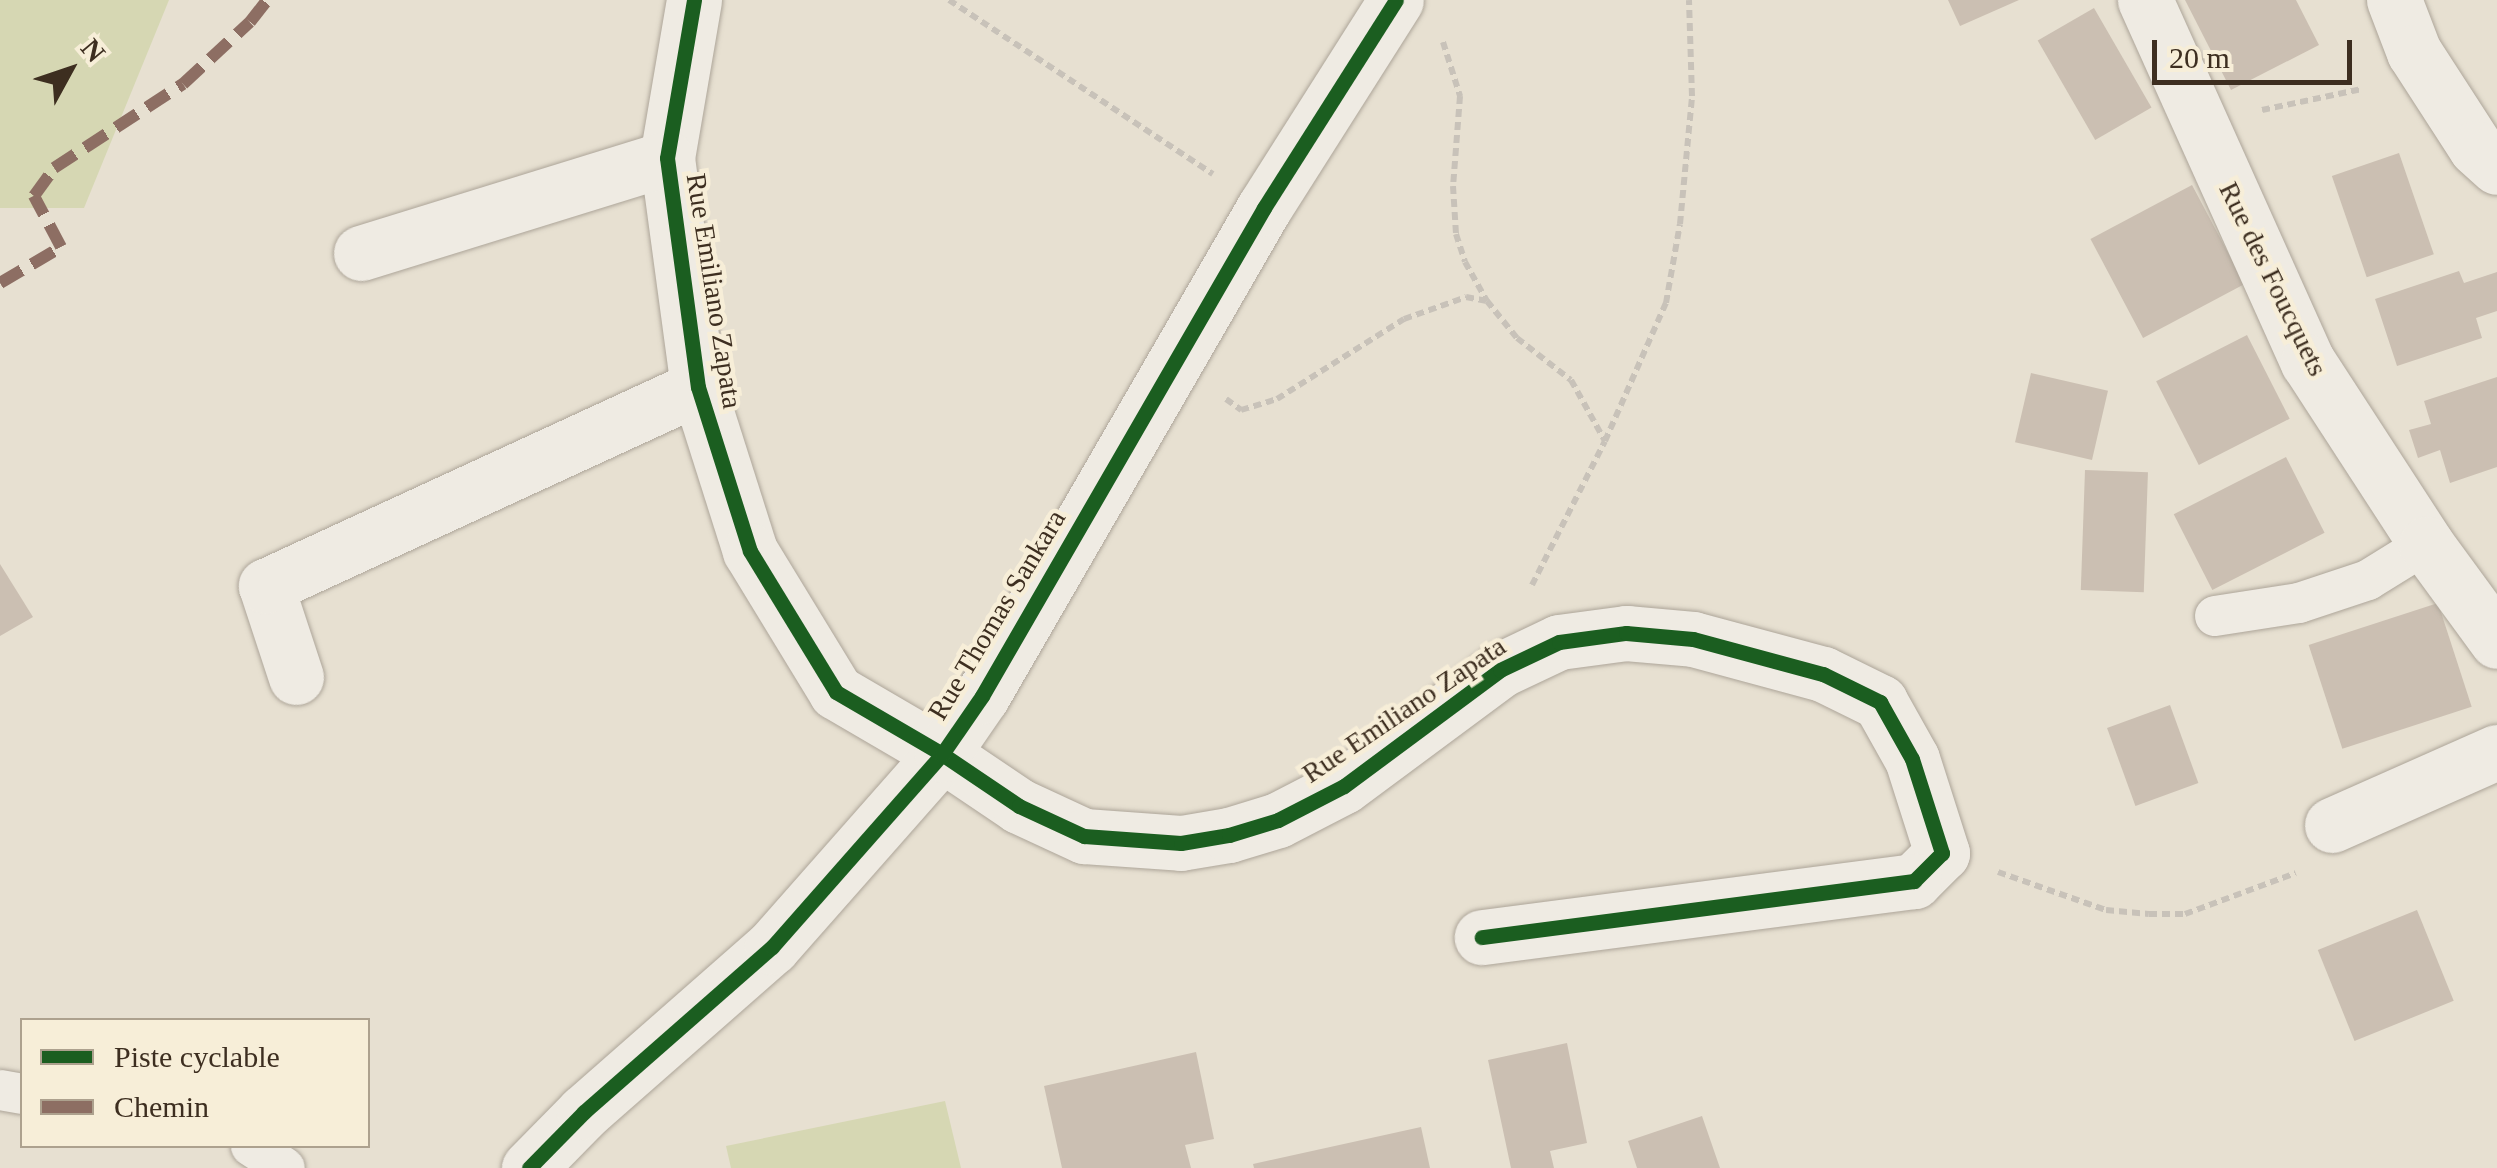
<!DOCTYPE html>
<html>
<head>
<meta charset="utf-8">
<style>
  body { margin:0 }
  #map { position:relative; width:2497px; height:1168px; overflow:hidden; background:#e7e0d1; font-family:"Times New Roman",serif }
  div>[style] { position:absolute }
  .green>* { inset:0; background:#d6d7b3 }
  .building>* { inset:0; background:#cbbfb2; transform-origin:0 0 }
  .path>* { height:6px; margin-top:-3px; transform-origin:0; background:repeating-linear-gradient(90deg,#c8c2b9 0 8px,transparent 0 13px) }
  .roads { filter:drop-shadow(0 0 2px #ada599) drop-shadow(0 0 2px #ada599) }
  .lane>* { height:40px; margin:-20px; padding:0 20px; transform-origin:20px; border-radius:20px; background:#efebe3 }
  .street>* { height:55px; margin:-27.5px; padding:0 27.5px; transform-origin:27.5px; border-radius:27.5px; background:#efebe3 }
  .quiet>* { height:12px; margin-top:-6px; transform-origin:0; background:repeating-linear-gradient(90deg,#8d6e63 0 25px,transparent 0 37px) }
  .cycleway>* { height:15px; margin:-7.5px; padding:0 7.5px; transform-origin:7.5px; border-radius:7.5px; background:#1b5e20 }
  span { translate:-50% -50%; white-space:nowrap; text-align:center; line-height:1.15; -webkit-text-stroke:9px #f7eed8; paint-order:stroke }
  .street-label { font-size:28px; color:#3d2e20 }
  .legend { position:absolute; left:20px; top:1018px; width:350px; height:130px; box-sizing:border-box; background:#f7eed8; border:2px solid #ada18e; margin:0; padding:12px 18px; list-style:none; font-size:30px; color:#3d2e20 }
  .legend li { display:flex; align-items:center; gap:20px; height:50px }
  .legend b { width:50px; border:2px solid #ada18e }
  .north { position:absolute; left:20px; top:20px; width:100px; height:100px; -webkit-text-stroke:8px #f7eed8; paint-order:stroke; rotate:50deg; font-size:28px; font-weight:700; line-height:40px; text-align:center; color:#3d2e20 }
  .north::after { content:''; display:block; margin:auto; width:35px; height:45px; background:#3d2e20; clip-path:polygon(50% 0,100% 100%,50% 72%,0 100%) }
  .scale { position:absolute; left:2152px; top:40px; width:200px; height:45px; box-sizing:border-box; border:5px solid #3d2e20; border-top:0; padding-left:12px; font-size:30px; line-height:35px; white-space:nowrap; color:#3d2e20; -webkit-text-stroke:8px #f7eed8; paint-order:stroke }
</style>
</head>
<body>
<div id="map">
  <div class="green">
    <div style="clip-path:polygon(0 0,169px 0,84px 208px,0 208px)"></div>
    <div style="clip-path:polygon(945px 1101px,961px 1168px,731px 1168px,726px 1146px)"></div>
  </div>
  <div class="building">
    <div style="clip-path:polygon(1948px 0,2019px 0,1960px 26px)"></div>
    <div style="clip-path:polygon(2185px 0,2296px 0,2319px 45px,2231px 90px)"></div>
    <div style="left:2094px;top:8px;width:115px;height:65px;rotate:60deg"></div>
    <div style="left:2399px;top:153px;width:107px;height:71px;rotate:71deg"></div>
    <div style="left:2192px;top:185px;width:112px;height:115px;rotate:62deg"></div>
    <div style="clip-path:polygon(2459px 271px,2464px 283px,2497px 272px,2497px 311px,2476px 318px,2482px 338px,2397px 366px,2375px 299px)"></div>
    <div style="left:2247px;top:335px;width:94px;height:102px;rotate:63deg"></div>
    <div style="left:2031px;top:373px;width:79px;height:71px;rotate:13deg"></div>
    <div style="clip-path:polygon(2497px 377px,2497px 467px,2450px 483px,2440px 450px,2418px 458px,2409px 430px,2431px 424px,2424px 401px)"></div>
    <div style="left:2286px;top:457px;width:85px;height:126px;rotate:63deg"></div>
    <div style="left:2085px;top:470px;width:63px;height:120px;rotate:2deg"></div>
    <div style="clip-path:polygon(0 564px,33px 617px,0 636px)"></div>
    <div style="left:2438px;top:603px;width:109px;height:136px;rotate:72deg"></div>
    <div style="left:2170px;top:705px;width:83px;height:67px;rotate:70deg"></div>
    <div style="left:2417px;top:910px;width:98px;height:107px;rotate:68deg"></div>
    <div style="clip-path:polygon(1567px 1043px,1587px 1143px,1550px 1151px,1554px 1168px,1511px 1168px,1488px 1060px)"></div>
    <div style="clip-path:polygon(1196px 1052px,1214px 1139px,1185px 1145px,1191px 1168px,1062px 1168px,1044px 1086px)"></div>
    <div style="clip-path:polygon(1702px 1116px,1720px 1168px,1637px 1168px,1628px 1141px)"></div>
    <div style="clip-path:polygon(1421px 1127px,1430px 1168px,1254px 1168px,1253px 1164px)"></div>
  </div>
  <div class="path">
    <div style="left:949px;top:0;width:316px;rotate:33.4deg"></div>
    <div style="left:1443px;top:42px;width:57px;rotate:72.5deg"></div>
    <div style="left:1460px;top:96px;width:90px;rotate:94.4deg"></div>
    <div style="left:1453px;top:186px;width:48px;rotate:86.4deg"></div>
    <div style="left:1456px;top:234px;width:29px;rotate:72deg"></div>
    <div style="left:1465px;top:262px;width:45px;rotate:60.6deg"></div>
    <div style="left:1487px;top:301px;width:48px;rotate:51deg"></div>
    <div style="left:1517px;top:338px;width:68px;rotate:37.9deg"></div>
    <div style="left:1571px;top:380px;width:70px;rotate:60.9deg"></div>
    <div style="left:2262px;top:110px;width:102px;rotate:-11.9deg"></div>
    <div style="left:1226px;top:399px;width:19px;rotate:36deg"></div>
    <div style="left:1241px;top:410px;width:38px;rotate:-17deg"></div>
    <div style="left:1277px;top:399px;width:150px;rotate:-32.2deg"></div>
    <div style="left:1404px;top:319px;width:66px;rotate:-19.5deg"></div>
    <div style="left:1466px;top:297px;width:20px;rotate:11deg"></div>
    <div style="left:1532px;top:585px;width:161px;rotate:-63.1deg"></div>
    <div style="left:1605px;top:441px;width:151px;rotate:-66.2deg"></div>
    <div style="left:1666px;top:303px;width:80px;rotate:-80deg"></div>
    <div style="left:1680px;top:224px;width:129px;rotate:-84.6deg"></div>
    <div style="left:1692px;top:96px;width:96px;rotate:-91.8deg"></div>
    <div style="left:1998px;top:872px;width:114px;rotate:19.4deg"></div>
    <div style="left:2106px;top:910px;width:43px;rotate:5.3deg"></div>
    <div style="left:2149px;top:914px;width:36px"></div>
    <div style="left:2185px;top:914px;width:118px;rotate:-20.3deg"></div>
  </div>
  <div class="roads">
    <div class="lane">
      <div style="left:2215px;top:616px;width:85px;rotate:-8.8deg"></div>
      <div style="left:2299px;top:603px;width:73px;rotate:-18.4deg"></div>
      <div style="left:2368px;top:580px;width:68px;rotate:-31.8deg"></div>
      <div style="left:0;top:1090px;width:22px;rotate:10deg"></div>
      <div style="left:251px;top:1146px;width:40px;rotate:32.9deg"></div>
    </div>
    <div class="street">
      <div style="left:694px;top:0;width:160px;rotate:99.7deg"></div>
      <div style="left:667px;top:158px;width:231px;rotate:82.3deg"></div>
      <div style="left:698px;top:387px;width:172px;rotate:72.4deg"></div>
      <div style="left:750px;top:551px;width:165px;rotate:58.6deg"></div>
      <div style="left:836px;top:692px;width:123px;rotate:30.3deg"></div>
      <div style="left:942px;top:754px;width:93px;rotate:34deg"></div>
      <div style="left:1019px;top:806px;width:72px;rotate:24.8deg"></div>
      <div style="left:1084px;top:836px;width:97px;rotate:4.1deg"></div>
      <div style="left:1181px;top:843px;width:49px;rotate:-9.5deg"></div>
      <div style="left:1229px;top:835px;width:51px;rotate:-17deg"></div>
      <div style="left:1278px;top:820px;width:74px;rotate:-27.3deg"></div>
      <div style="left:1344px;top:786px;width:194px;rotate:-36.6deg"></div>
      <div style="left:1500px;top:670px;width:65px;rotate:-25.4deg"></div>
      <div style="left:1559px;top:642px;width:68px;rotate:-7.7deg"></div>
      <div style="left:1626px;top:633px;width:67px;rotate:5.1deg"></div>
      <div style="left:1693px;top:639px;width:135px;rotate:15.1deg"></div>
      <div style="left:1823px;top:674px;width:64px;rotate:26.2deg"></div>
      <div style="left:1880px;top:702px;width:65px;rotate:60.7deg"></div>
      <div style="left:1912px;top:759px;width:99px;rotate:72.3deg"></div>
      <div style="left:1942px;top:853px;width:40px;rotate:135deg"></div>
      <div style="left:1914px;top:881px;width:436px;rotate:172.6deg"></div>
      <div style="left:2145px;top:0;width:397px;rotate:65.8deg"></div>
      <div style="left:2308px;top:362px;width:217px;rotate:57deg"></div>
      <div style="left:2426px;top:544px;width:120px;rotate:53.8deg"></div>
      <div style="left:2394px;top:0;width:56px;rotate:69deg"></div>
      <div style="left:2414px;top:52px;width:114px;rotate:57.1deg"></div>
      <div style="left:2476px;top:148px;width:28px;rotate:42deg"></div>
      <div style="left:361px;top:253px;width:320px;rotate:-17.2deg"></div>
      <div style="left:296px;top:677px;width:96px;rotate:-108.2deg"></div>
      <div style="left:266px;top:586px;width:476px;rotate:-24.7deg"></div>
      <div style="left:2332px;top:825px;width:180px;rotate:-23.9deg"></div>
      <div style="left:529px;top:1168px;width:78px;rotate:-45.5deg"></div>
      <div style="left:584px;top:1112px;width:250px;rotate:-41.3deg"></div>
      <div style="left:772px;top:947px;width:257px;rotate:-48.6deg"></div>
      <div style="left:942px;top:754px;width:70px;rotate:-55.4deg"></div>
      <div style="left:982px;top:696px;width:564px;rotate:-59.98deg"></div>
      <div style="left:1264px;top:208px;width:246px;rotate:-57.6deg"></div>
    </div>
  </div>
  <div class="quiet">
    <div style="left:0;top:283px;width:71px;rotate:-30.5deg"></div>
    <div style="left:61px;top:247px;width:58px;rotate:-117.9deg"></div>
    <div style="left:34px;top:196px;width:34px;rotate:-54deg"></div>
    <div style="left:54px;top:168px;width:154px;rotate:-33.1deg"></div>
    <div style="left:183px;top:84px;width:91px;rotate:-42.8deg"></div>
    <div style="left:250px;top:22px;width:28px;rotate:-52deg"></div>
  </div>
  <div class="cycleway">
    <div style="left:694px;top:0;width:160px;rotate:99.7deg"></div>
    <div style="left:667px;top:158px;width:231px;rotate:82.3deg"></div>
    <div style="left:698px;top:387px;width:172px;rotate:72.4deg"></div>
    <div style="left:750px;top:551px;width:165px;rotate:58.6deg"></div>
    <div style="left:836px;top:692px;width:123px;rotate:30.3deg"></div>
    <div style="left:942px;top:754px;width:93px;rotate:34deg"></div>
    <div style="left:1019px;top:806px;width:72px;rotate:24.8deg"></div>
    <div style="left:1084px;top:836px;width:97px;rotate:4.1deg"></div>
    <div style="left:1181px;top:843px;width:49px;rotate:-9.5deg"></div>
    <div style="left:1229px;top:835px;width:51px;rotate:-17deg"></div>
    <div style="left:1278px;top:820px;width:74px;rotate:-27.3deg"></div>
    <div style="left:1344px;top:786px;width:194px;rotate:-36.6deg"></div>
    <div style="left:1500px;top:670px;width:65px;rotate:-25.4deg"></div>
    <div style="left:1559px;top:642px;width:68px;rotate:-7.7deg"></div>
    <div style="left:1626px;top:633px;width:67px;rotate:5.1deg"></div>
    <div style="left:1693px;top:639px;width:135px;rotate:15.1deg"></div>
    <div style="left:1823px;top:674px;width:64px;rotate:26.2deg"></div>
    <div style="left:1880px;top:702px;width:65px;rotate:60.7deg"></div>
    <div style="left:1912px;top:759px;width:99px;rotate:72.3deg"></div>
    <div style="left:1942px;top:853px;width:40px;rotate:135deg"></div>
    <div style="left:1914px;top:881px;width:436px;rotate:172.6deg"></div>
    <div style="left:529px;top:1168px;width:78px;rotate:-45.5deg"></div>
    <div style="left:584px;top:1112px;width:250px;rotate:-41.3deg"></div>
    <div style="left:772px;top:947px;width:257px;rotate:-48.6deg"></div>
    <div style="left:942px;top:754px;width:70px;rotate:-55.4deg"></div>
    <div style="left:982px;top:696px;width:564px;rotate:-59.98deg"></div>
    <div style="left:1264px;top:208px;width:246px;rotate:-57.6deg"></div>
  </div>
  <div class="street-label">
    <span style="left:2273px;top:279px;rotate:64deg">Rue des Foucquets</span>
    <span style="left:714px;top:291px;rotate:81deg">Rue Emiliano Zapata</span>
    <span style="left:997px;top:615px;rotate:-59deg">Rue Thomas Sankara</span>
    <span style="left:1404px;top:710px;rotate:-34deg">Rue Emiliano Zapata</span>
  </div>
  <ul class="legend">
  <li><b style="height:12px;background:#1b5e20"></b>Piste cyclable</li>
  <li><b style="height:12px;background:#8d6e63"></b>Chemin</li>
  </ul>
  <div class="north">N</div>
  <div class="scale">20 m</div>
</div>
</body>
</html>
